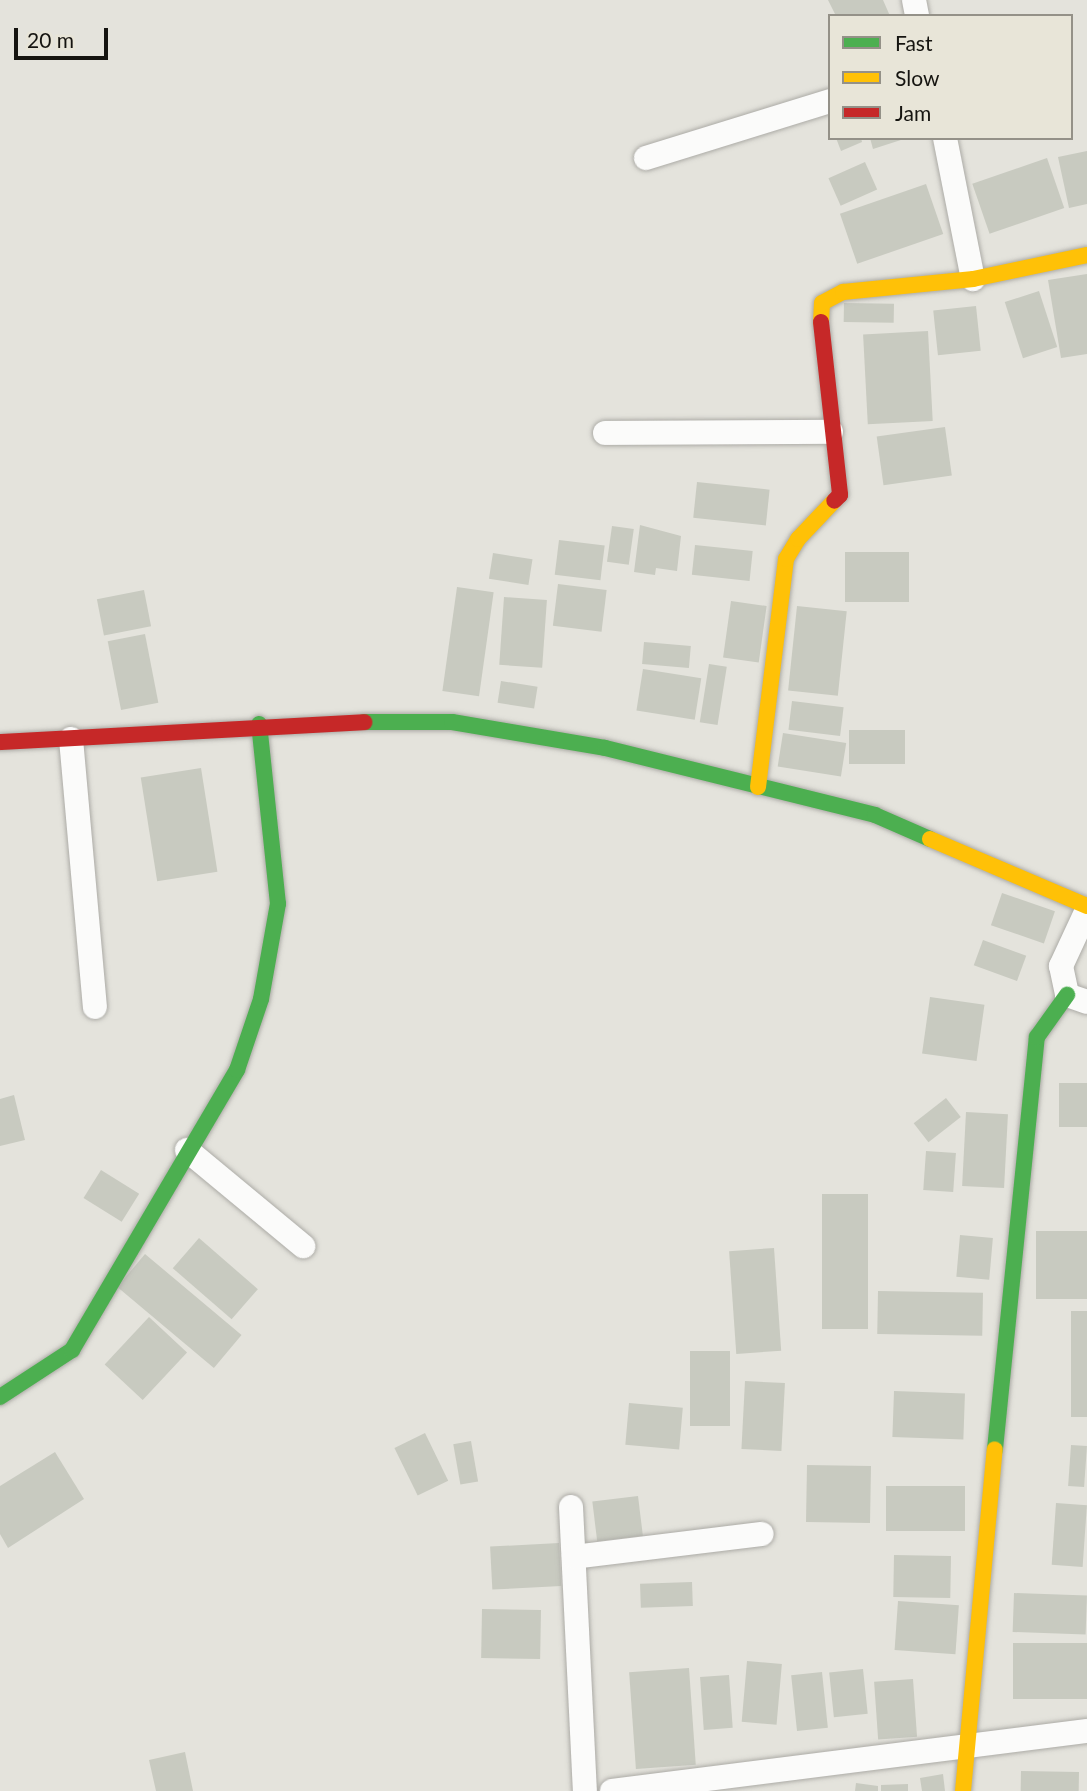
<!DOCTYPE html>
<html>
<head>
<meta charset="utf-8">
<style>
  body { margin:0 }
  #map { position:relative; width:1087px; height:1791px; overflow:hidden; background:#e4e3dc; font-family:Lato,sans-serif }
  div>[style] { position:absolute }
  .building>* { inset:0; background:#c8cac0; transform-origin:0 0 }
  .roads { filter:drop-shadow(0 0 2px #acaba6) drop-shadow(0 0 2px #acaba6) }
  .street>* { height:24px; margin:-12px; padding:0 12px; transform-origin:12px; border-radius:12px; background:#fbfbfa }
  .fast>* { height:16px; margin:-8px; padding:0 8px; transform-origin:8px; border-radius:8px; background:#4caf50 }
  .slow>* { height:16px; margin:-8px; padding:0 8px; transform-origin:8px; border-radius:8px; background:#ffc107 }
  .jam>* { height:16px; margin:-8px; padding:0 8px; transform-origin:8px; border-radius:8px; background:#c62828 }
  span { translate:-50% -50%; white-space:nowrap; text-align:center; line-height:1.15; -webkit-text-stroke:5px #e8e5d8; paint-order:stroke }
  .legend { position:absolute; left:828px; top:14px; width:245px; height:126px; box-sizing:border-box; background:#e8e5d8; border:2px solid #949188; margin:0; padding:9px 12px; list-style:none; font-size:21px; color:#151410 }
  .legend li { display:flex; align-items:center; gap:14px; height:35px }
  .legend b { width:35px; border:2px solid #949188 }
  .scale { position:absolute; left:14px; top:28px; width:94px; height:32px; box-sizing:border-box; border:4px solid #151410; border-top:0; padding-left:9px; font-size:21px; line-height:24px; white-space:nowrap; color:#151410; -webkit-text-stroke:5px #e8e5d8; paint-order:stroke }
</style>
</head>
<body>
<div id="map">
  <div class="building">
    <div style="clip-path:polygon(828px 0,883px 0,890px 16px,836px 16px)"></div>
    <div style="clip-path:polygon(836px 138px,861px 138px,862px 142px,841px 151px)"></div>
    <div style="clip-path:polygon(870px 138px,904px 138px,904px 139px,873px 149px)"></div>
    <div style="clip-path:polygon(1087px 151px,1087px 204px,1069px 208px,1058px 157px)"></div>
    <div style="left:1047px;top:158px;width:53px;height:79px;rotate:71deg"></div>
    <div style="left:865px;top:162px;width:30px;height:40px;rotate:66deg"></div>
    <div style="left:926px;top:184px;width:53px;height:91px;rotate:71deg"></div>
    <div style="clip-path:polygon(1087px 274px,1087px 354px,1061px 358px,1048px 280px)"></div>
    <div style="left:1039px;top:291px;width:59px;height:36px;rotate:72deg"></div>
    <div style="left:844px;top:303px;width:50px;height:19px;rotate:1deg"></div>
    <div style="left:976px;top:306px;width:45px;height:43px;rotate:84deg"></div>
    <div style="left:928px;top:331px;width:90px;height:65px;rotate:87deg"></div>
    <div style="left:945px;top:427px;width:49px;height:69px;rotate:82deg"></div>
    <div style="left:697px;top:482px;width:73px;height:36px;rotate:6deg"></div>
    <div style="clip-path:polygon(640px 525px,681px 536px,677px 571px,656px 568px,655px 575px,634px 572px)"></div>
    <div style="left:612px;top:526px;width:22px;height:36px;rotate:8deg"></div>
    <div style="left:559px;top:540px;width:46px;height:35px;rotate:7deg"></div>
    <div style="left:695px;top:545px;width:58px;height:30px;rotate:6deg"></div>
    <div style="left:845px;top:552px;width:64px;height:50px"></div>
    <div style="left:493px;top:553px;width:40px;height:26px;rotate:9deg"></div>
    <div style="left:558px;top:584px;width:49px;height:42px;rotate:7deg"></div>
    <div style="left:457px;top:587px;width:37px;height:105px;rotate:8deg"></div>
    <div style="left:144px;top:590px;width:37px;height:48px;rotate:79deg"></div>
    <div style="left:504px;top:597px;width:43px;height:68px;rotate:4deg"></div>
    <div style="left:731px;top:601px;width:36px;height:57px;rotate:8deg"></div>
    <div style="left:797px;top:606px;width:50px;height:85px;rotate:6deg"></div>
    <div style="left:145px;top:634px;width:70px;height:38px;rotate:79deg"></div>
    <div style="left:644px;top:642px;width:47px;height:22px;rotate:5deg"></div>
    <div style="left:709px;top:664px;width:18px;height:59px;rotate:9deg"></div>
    <div style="left:643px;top:669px;width:59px;height:42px;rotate:9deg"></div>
    <div style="left:501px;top:681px;width:37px;height:22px;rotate:9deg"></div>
    <div style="left:792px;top:701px;width:52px;height:29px;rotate:7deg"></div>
    <div style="left:905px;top:730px;width:34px;height:56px;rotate:90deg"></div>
    <div style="left:783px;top:733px;width:64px;height:34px;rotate:9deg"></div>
    <div style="left:201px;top:768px;width:105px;height:61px;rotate:81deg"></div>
    <div style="left:1002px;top:893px;width:56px;height:34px;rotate:19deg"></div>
    <div style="left:983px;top:940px;width:46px;height:27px;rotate:20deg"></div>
    <div style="left:930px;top:997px;width:55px;height:57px;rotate:8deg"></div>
    <div style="left:1087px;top:1083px;width:44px;height:28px;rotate:90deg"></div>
    <div style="clip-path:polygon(14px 1095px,25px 1140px,0 1146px,0 1099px)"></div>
    <div style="left:946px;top:1098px;width:24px;height:41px;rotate:52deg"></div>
    <div style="left:966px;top:1112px;width:42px;height:74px;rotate:3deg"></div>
    <div style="left:926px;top:1151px;width:30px;height:39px;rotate:4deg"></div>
    <div style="left:101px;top:1170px;width:45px;height:33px;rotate:32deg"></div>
    <div style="left:822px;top:1194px;width:46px;height:135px"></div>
    <div style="left:1087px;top:1231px;width:68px;height:51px;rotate:90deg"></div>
    <div style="left:960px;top:1235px;width:33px;height:42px;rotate:5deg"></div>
    <div style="left:199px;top:1238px;width:78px;height:40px;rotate:41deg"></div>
    <div style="left:774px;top:1248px;width:103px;height:45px;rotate:86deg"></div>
    <div style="left:145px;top:1254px;width:126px;height:43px;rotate:40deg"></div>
    <div style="left:878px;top:1291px;width:105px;height:43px;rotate:1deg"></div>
    <div style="left:1071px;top:1311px;width:16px;height:106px"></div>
    <div style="left:149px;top:1317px;width:52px;height:65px;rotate:43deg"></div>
    <div style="left:690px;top:1351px;width:40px;height:75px"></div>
    <div style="left:745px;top:1381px;width:40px;height:68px;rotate:3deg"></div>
    <div style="left:894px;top:1391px;width:71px;height:46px;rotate:2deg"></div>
    <div style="left:629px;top:1403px;width:54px;height:42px;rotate:5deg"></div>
    <div style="left:425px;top:1433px;width:53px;height:34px;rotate:64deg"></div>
    <div style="left:471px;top:1441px;width:41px;height:18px;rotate:80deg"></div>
    <div style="left:1071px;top:1445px;width:16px;height:41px;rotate:4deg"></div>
    <div style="clip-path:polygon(55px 1452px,84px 1499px,8px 1548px,0 1534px,0 1486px)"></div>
    <div style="left:807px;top:1465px;width:64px;height:57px;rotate:1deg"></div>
    <div style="left:886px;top:1486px;width:79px;height:45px"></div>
    <div style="left:638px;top:1496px;width:40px;height:46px;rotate:83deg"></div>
    <div style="left:1056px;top:1503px;width:31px;height:62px;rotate:4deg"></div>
    <div style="left:559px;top:1543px;width:43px;height:69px;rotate:87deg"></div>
    <div style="left:894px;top:1555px;width:57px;height:42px;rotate:1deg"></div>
    <div style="left:692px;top:1582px;width:24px;height:52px;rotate:88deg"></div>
    <div style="left:1014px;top:1593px;width:73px;height:39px;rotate:2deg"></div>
    <div style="left:898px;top:1601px;width:61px;height:49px;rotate:4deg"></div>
    <div style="left:482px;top:1609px;width:59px;height:49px;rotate:1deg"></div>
    <div style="left:1013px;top:1643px;width:74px;height:56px"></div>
    <div style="left:747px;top:1661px;width:35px;height:61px;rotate:5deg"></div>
    <div style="left:689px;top:1668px;width:97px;height:60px;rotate:86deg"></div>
    <div style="left:863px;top:1669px;width:45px;height:34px;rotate:84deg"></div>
    <div style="left:822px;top:1672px;width:56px;height:31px;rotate:84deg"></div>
    <div style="left:729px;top:1675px;width:53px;height:29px;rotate:86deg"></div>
    <div style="left:913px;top:1679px;width:58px;height:39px;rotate:86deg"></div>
    <div style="clip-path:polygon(185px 1752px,193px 1791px,156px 1791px,149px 1760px)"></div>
    <div style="left:1021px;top:1771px;width:58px;height:20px;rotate:1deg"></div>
    <div style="clip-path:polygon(943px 1774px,945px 1791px,922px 1791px,920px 1778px)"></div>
    <div style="clip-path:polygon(856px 1783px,878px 1786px,878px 1791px,855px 1791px)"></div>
    <div style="clip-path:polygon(908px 1784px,908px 1791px,881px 1791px,881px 1785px)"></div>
  </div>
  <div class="roads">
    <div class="street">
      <div style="left:914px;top:0;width:16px;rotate:79deg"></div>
      <div style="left:945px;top:138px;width:144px;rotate:78.8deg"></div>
      <div style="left:646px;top:158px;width:193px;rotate:-17.2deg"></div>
      <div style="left:605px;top:433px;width:226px;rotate:-0.3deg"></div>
      <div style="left:71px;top:739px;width:269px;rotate:84.9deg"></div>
      <div style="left:1087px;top:910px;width:62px;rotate:114.9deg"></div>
      <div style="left:1061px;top:966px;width:30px;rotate:78deg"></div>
      <div style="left:1067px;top:995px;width:21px;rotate:19deg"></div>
      <div style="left:187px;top:1150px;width:151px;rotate:39.6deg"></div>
      <div style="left:571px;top:1507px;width:284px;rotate:87.2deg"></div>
      <div style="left:574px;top:1557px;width:189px;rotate:-7deg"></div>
      <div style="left:612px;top:1791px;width:479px;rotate:-7.2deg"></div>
    </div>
    <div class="fast">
      <div style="left:364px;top:722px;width:88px"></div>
      <div style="left:452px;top:722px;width:155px;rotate:9.6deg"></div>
      <div style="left:605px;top:748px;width:278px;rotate:13.9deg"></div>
      <div style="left:875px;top:815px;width:60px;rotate:23.6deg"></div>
      <div style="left:0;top:1397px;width:86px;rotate:-33.1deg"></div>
      <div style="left:72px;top:1350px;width:325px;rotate:-59.5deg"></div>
      <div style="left:237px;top:1070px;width:75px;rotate:-71.3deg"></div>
      <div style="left:261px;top:999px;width:97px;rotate:-79.9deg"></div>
      <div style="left:278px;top:904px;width:181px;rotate:-96deg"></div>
      <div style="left:995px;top:1449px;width:414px;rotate:-84.2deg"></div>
      <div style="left:1037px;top:1037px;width:52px;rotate:-54.5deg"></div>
    </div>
    <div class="slow">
      <div style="left:821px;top:322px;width:19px;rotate:-87deg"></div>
      <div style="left:822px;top:303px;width:24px;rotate:-28deg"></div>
      <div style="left:843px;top:292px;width:131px;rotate:-5.7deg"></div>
      <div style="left:973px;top:279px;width:116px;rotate:-11.9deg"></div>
      <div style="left:758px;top:787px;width:230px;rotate:-83deg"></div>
      <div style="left:786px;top:559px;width:23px;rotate:-59deg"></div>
      <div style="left:798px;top:539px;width:52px;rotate:-46.5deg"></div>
      <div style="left:930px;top:839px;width:171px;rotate:23.1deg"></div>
      <div style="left:963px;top:1791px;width:343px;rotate:-84.7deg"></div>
    </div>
    <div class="jam">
      <div style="left:821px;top:322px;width:174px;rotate:83.7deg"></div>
      <div style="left:840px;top:495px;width:8px;rotate:135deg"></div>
      <div style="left:0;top:742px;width:365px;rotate:-3.1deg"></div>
    </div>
  </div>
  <ul class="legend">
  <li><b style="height:9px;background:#4caf50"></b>Fast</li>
  <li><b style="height:9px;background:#ffc107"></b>Slow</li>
  <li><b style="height:9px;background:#c62828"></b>Jam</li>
  </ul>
  <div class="scale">20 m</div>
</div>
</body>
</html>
